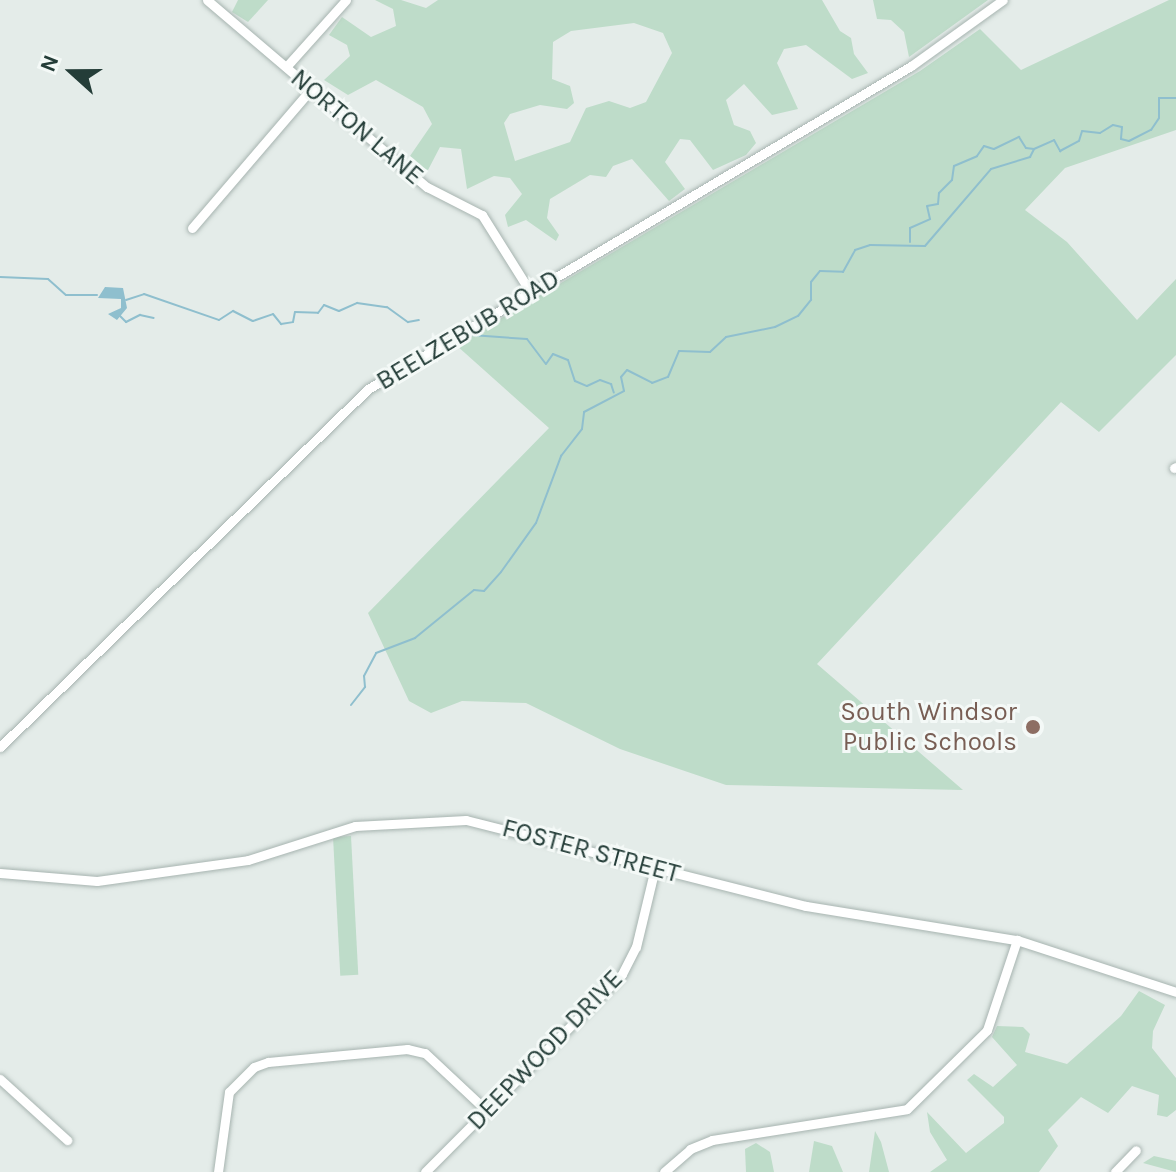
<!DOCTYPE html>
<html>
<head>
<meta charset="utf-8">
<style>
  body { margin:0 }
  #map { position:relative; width:1176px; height:1172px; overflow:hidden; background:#e4ece9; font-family:Karla,sans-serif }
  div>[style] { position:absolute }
  .green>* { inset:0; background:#bedcc9; transform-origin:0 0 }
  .water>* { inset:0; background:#8fbfce }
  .stream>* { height:2px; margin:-1px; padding:0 1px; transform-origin:1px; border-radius:1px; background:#8fbfce }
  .roads { filter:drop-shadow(0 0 2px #a7b4b0) drop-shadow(0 0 2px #a7b4b0) }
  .minor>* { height:9px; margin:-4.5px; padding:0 4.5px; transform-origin:4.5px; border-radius:4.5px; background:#fff }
  .dots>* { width:22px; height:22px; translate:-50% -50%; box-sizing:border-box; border:4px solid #f4f9f7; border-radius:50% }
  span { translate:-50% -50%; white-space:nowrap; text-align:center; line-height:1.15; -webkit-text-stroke:6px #f4f9f7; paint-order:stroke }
  .street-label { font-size:26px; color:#243d38 }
  .education-label { font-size:26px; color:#785e54 }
  .right { translate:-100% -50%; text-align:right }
  .north { position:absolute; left:32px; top:32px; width:80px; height:80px; -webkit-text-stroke:6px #f4f9f7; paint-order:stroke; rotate:291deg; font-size:22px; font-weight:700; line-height:32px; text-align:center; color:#243d38 }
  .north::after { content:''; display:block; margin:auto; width:28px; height:36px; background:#243d38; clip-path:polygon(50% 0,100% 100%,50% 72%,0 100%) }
</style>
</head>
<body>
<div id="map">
  <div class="green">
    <div style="clip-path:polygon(238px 0,268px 0,248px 22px,232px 12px)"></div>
    <div style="clip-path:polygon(evenodd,375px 0,401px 0,426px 8px,438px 0,822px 0,840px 31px,851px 38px,854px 54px,868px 73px,852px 79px,806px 45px,784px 49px,777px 63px,798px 109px,772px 115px,744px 84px,726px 100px,734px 125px,750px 131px,756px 143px,746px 155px,713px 170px,690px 140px,680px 139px,665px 162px,685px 189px,669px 201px,632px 159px,613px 166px,606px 177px,590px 175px,550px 199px,547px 218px,559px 235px,556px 241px,526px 220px,508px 227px,505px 215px,522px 194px,510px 178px,494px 176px,467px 189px,461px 149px,440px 147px,428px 170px,421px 168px,410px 156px,432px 124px,423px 107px,376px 80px,348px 95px,324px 80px,350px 56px,347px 45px,329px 35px,342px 17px,371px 37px,396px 26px,393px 9px,375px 0,634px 23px,663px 33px,672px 53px,646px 102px,630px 108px,609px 101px,586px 108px,570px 142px,515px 161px,504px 123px,510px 114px,540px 105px,567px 109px,574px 103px,570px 86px,552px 79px,553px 42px,571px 31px,634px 23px)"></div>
    <div style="clip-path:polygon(873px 0,988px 0,909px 57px,904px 32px,891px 20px,877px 19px)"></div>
    <div style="clip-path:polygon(1169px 0,1176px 0,1176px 130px,1065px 168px,1025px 210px,1067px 242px,1137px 320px,1176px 279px,1176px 355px,1099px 432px,1061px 402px,817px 664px,963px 790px,726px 785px,620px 749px,526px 703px,462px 701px,431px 713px,409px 701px,368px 613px,549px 428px,456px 345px,920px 71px,980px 29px,1021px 70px)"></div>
    <div style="left:351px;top:836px;width:139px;height:18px;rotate:87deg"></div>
    <div style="clip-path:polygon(1139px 991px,1165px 1005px,1153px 1031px,1152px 1048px,1176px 1078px,1176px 1110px,1167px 1117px,1157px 1115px,1159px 1095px,1132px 1086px,1108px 1113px,1081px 1097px,1048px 1130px,1058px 1146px,1039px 1172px,930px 1172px,947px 1160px,930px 1132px,927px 1112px,966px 1153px,1004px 1123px,1004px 1117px,967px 1080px,974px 1074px,993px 1087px,1017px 1065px,992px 1037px,997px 1026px,1023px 1027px,1030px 1034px,1025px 1052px,1067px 1064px,1121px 1016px)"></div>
    <div style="clip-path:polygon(875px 1131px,881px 1142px,889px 1172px,869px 1172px)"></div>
    <div style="clip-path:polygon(814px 1141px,832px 1146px,843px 1172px,809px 1172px)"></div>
    <div style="clip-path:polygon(756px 1143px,770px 1152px,774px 1172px,746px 1172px,745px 1149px)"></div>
    <div style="clip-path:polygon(1154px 1156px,1176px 1161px,1176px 1172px,1143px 1163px)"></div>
  </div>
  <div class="water">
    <div style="clip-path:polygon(105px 287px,123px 288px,127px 308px,117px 320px,108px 314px,121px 308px,121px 299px,98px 298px)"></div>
  </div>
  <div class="stream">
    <div style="left:910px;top:242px;width:14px;rotate:-90deg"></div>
    <div style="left:910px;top:228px;width:22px;rotate:-24deg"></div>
    <div style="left:930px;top:219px;width:13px;rotate:-103deg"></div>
    <div style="left:927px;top:206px;width:11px;rotate:-10deg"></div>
    <div style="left:938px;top:204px;width:11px;rotate:-85deg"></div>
    <div style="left:939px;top:193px;width:18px;rotate:-45deg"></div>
    <div style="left:952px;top:180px;width:14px;rotate:-82deg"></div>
    <div style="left:954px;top:166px;width:25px;rotate:-23deg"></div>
    <div style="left:977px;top:156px;width:12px;rotate:-55deg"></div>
    <div style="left:984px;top:146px;width:10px;rotate:17deg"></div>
    <div style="left:994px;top:149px;width:28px;rotate:-26deg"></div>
    <div style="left:1019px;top:137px;width:13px;rotate:58deg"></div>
    <div style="left:1026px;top:148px;width:8px;rotate:7deg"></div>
    <div style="left:1034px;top:149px;width:22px;rotate:-24deg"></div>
    <div style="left:1054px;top:140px;width:13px;rotate:61deg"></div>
    <div style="left:1060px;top:151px;width:21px;rotate:-28deg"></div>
    <div style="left:1079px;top:141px;width:10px;rotate:-73deg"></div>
    <div style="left:1082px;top:131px;width:18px;rotate:6deg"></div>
    <div style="left:1100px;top:133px;width:15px;rotate:-32deg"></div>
    <div style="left:1113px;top:125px;width:9px;rotate:13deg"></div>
    <div style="left:1122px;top:127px;width:12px;rotate:95deg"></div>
    <div style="left:1121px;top:139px;width:8px;rotate:14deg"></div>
    <div style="left:1129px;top:141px;width:25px;rotate:-27deg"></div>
    <div style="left:1151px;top:130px;width:14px;rotate:-56deg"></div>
    <div style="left:1159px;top:118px;width:20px;rotate:-90deg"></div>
    <div style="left:1159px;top:98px;width:17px"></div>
    <div style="left:0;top:277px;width:48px;rotate:2.4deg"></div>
    <div style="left:48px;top:279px;width:24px;rotate:42deg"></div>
    <div style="left:66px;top:295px;width:31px"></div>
    <div style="left:126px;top:300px;width:19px;rotate:-18deg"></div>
    <div style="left:144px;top:294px;width:79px;rotate:19.1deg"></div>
    <div style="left:219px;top:320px;width:17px;rotate:-33deg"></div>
    <div style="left:233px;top:311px;width:22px;rotate:27deg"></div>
    <div style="left:253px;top:321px;width:21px;rotate:-19deg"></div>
    <div style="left:273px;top:314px;width:13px;rotate:51deg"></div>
    <div style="left:281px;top:324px;width:12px;rotate:-9deg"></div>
    <div style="left:293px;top:322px;width:10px;rotate:-79deg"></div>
    <div style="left:295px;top:312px;width:23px;rotate:2deg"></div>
    <div style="left:318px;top:313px;width:10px;rotate:-53deg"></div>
    <div style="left:324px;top:305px;width:16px;rotate:22deg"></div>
    <div style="left:339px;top:311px;width:20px;rotate:-24deg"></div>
    <div style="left:357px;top:303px;width:30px;rotate:8deg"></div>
    <div style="left:387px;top:307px;width:26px;rotate:36deg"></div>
    <div style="left:408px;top:322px;width:11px;rotate:-10deg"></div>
    <div style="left:119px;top:315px;width:10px;rotate:45deg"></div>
    <div style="left:126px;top:322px;width:16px;rotate:-27deg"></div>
    <div style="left:140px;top:315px;width:14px;rotate:12deg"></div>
    <div style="left:471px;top:335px;width:56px;rotate:4.1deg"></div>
    <div style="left:527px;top:339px;width:31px;rotate:53deg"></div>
    <div style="left:546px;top:364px;width:12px;rotate:-55deg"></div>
    <div style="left:553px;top:354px;width:16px;rotate:22deg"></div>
    <div style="left:568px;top:360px;width:22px;rotate:72deg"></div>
    <div style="left:575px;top:381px;width:13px;rotate:23deg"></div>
    <div style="left:587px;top:386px;width:14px;rotate:-25deg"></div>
    <div style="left:600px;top:380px;width:12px;rotate:20deg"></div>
    <div style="left:611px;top:384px;width:9px;rotate:72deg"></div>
    <div style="left:351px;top:705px;width:23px;rotate:-52deg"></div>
    <div style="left:365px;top:687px;width:11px;rotate:-95deg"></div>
    <div style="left:364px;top:676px;width:26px;rotate:-62deg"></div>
    <div style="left:376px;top:653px;width:42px;rotate:-21deg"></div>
    <div style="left:415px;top:638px;width:76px;rotate:-39.1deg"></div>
    <div style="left:474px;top:590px;width:10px;rotate:6deg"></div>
    <div style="left:484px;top:591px;width:25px;rotate:-48deg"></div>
    <div style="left:501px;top:572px;width:60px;rotate:-54.5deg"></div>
    <div style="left:536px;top:523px;width:72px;rotate:-69.5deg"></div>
    <div style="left:561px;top:456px;width:34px;rotate:-52deg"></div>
    <div style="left:582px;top:429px;width:17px;rotate:-83deg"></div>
    <div style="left:584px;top:412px;width:45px;rotate:-27.7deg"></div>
    <div style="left:624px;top:391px;width:14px;rotate:-102deg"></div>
    <div style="left:621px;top:377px;width:9px;rotate:-49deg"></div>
    <div style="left:627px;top:370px;width:28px;rotate:27deg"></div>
    <div style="left:652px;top:383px;width:17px;rotate:-21deg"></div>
    <div style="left:668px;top:377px;width:28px;rotate:-67deg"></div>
    <div style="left:679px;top:351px;width:31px;rotate:2deg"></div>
    <div style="left:710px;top:352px;width:22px;rotate:-43deg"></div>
    <div style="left:726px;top:337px;width:50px;rotate:-11.5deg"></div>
    <div style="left:775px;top:327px;width:25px;rotate:-26deg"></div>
    <div style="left:798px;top:316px;width:21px;rotate:-51deg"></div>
    <div style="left:811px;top:300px;width:18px;rotate:-90deg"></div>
    <div style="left:811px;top:282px;width:14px;rotate:-51deg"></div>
    <div style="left:820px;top:271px;width:23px;rotate:2deg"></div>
    <div style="left:843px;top:272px;width:25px;rotate:-61deg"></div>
    <div style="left:855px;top:250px;width:16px;rotate:-18deg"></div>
    <div style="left:870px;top:245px;width:55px;rotate:1deg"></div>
    <div style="left:925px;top:246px;width:101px;rotate:-49.4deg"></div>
    <div style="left:991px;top:169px;width:41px;rotate:-17.1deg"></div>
    <div style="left:1030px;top:157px;width:9px;rotate:-63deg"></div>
  </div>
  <div class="roads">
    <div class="minor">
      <div style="left:207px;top:0;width:289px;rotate:40.4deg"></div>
      <div style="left:427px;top:187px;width:62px;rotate:27deg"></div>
      <div style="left:482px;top:215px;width:92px;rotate:57.9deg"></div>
      <div style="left:286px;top:67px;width:90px;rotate:-48.2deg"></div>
      <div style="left:192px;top:228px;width:183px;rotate:-49.4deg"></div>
      <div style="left:1174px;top:468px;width:2px;rotate:-27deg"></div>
      <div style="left:0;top:747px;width:513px;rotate:-44.21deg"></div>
      <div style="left:368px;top:389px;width:632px;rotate:-30.75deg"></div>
      <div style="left:911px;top:66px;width:113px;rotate:-35.7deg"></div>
      <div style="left:0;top:873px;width:97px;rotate:4.7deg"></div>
      <div style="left:97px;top:881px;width:152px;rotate:-7.9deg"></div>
      <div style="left:248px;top:860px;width:112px;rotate:-17.6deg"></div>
      <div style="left:355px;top:826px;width:111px;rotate:-3.1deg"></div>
      <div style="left:466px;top:820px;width:351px;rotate:14.2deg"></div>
      <div style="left:806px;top:906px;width:214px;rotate:9.2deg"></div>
      <div style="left:1017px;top:940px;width:167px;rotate:18.1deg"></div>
      <div style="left:0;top:1079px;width:91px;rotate:42.3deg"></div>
      <div style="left:218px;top:1172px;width:81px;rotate:-82.2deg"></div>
      <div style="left:229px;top:1092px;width:35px;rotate:-45deg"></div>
      <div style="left:254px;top:1067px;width:15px;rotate:-20deg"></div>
      <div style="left:268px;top:1062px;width:140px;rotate:-5.3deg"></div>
      <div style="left:407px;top:1049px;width:18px;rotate:13deg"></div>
      <div style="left:425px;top:1053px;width:83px;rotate:43.1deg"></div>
      <div style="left:425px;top:1172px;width:279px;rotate:-45.1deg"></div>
      <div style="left:622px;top:974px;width:30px;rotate:-63deg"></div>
      <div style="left:636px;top:947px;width:81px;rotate:-76.5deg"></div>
      <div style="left:664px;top:1172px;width:35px;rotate:-41deg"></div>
      <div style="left:690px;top:1149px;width:24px;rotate:-22deg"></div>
      <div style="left:712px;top:1140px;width:197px;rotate:-9deg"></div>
      <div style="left:907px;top:1109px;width:112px;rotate:-44.6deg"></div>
      <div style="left:987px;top:1030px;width:95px;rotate:-71.6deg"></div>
      <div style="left:1115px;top:1172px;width:30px;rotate:-46deg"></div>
    </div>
  </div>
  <div class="dots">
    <div style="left:1033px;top:727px;background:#8d6e63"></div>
  </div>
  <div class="street-label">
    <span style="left:357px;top:127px;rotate:40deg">NORTON LANE</span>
    <span style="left:468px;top:330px;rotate:-31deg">BEELZEBUB ROAD</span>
    <span style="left:591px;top:851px;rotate:15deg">FOSTER STREET</span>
    <span style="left:545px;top:1050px;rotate:-46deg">DEEPWOOD DRIVE</span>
  </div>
  <div class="education-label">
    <span class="right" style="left:1017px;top:727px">South Windsor<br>Public Schools</span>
  </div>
  <div class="north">N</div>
</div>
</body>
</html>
